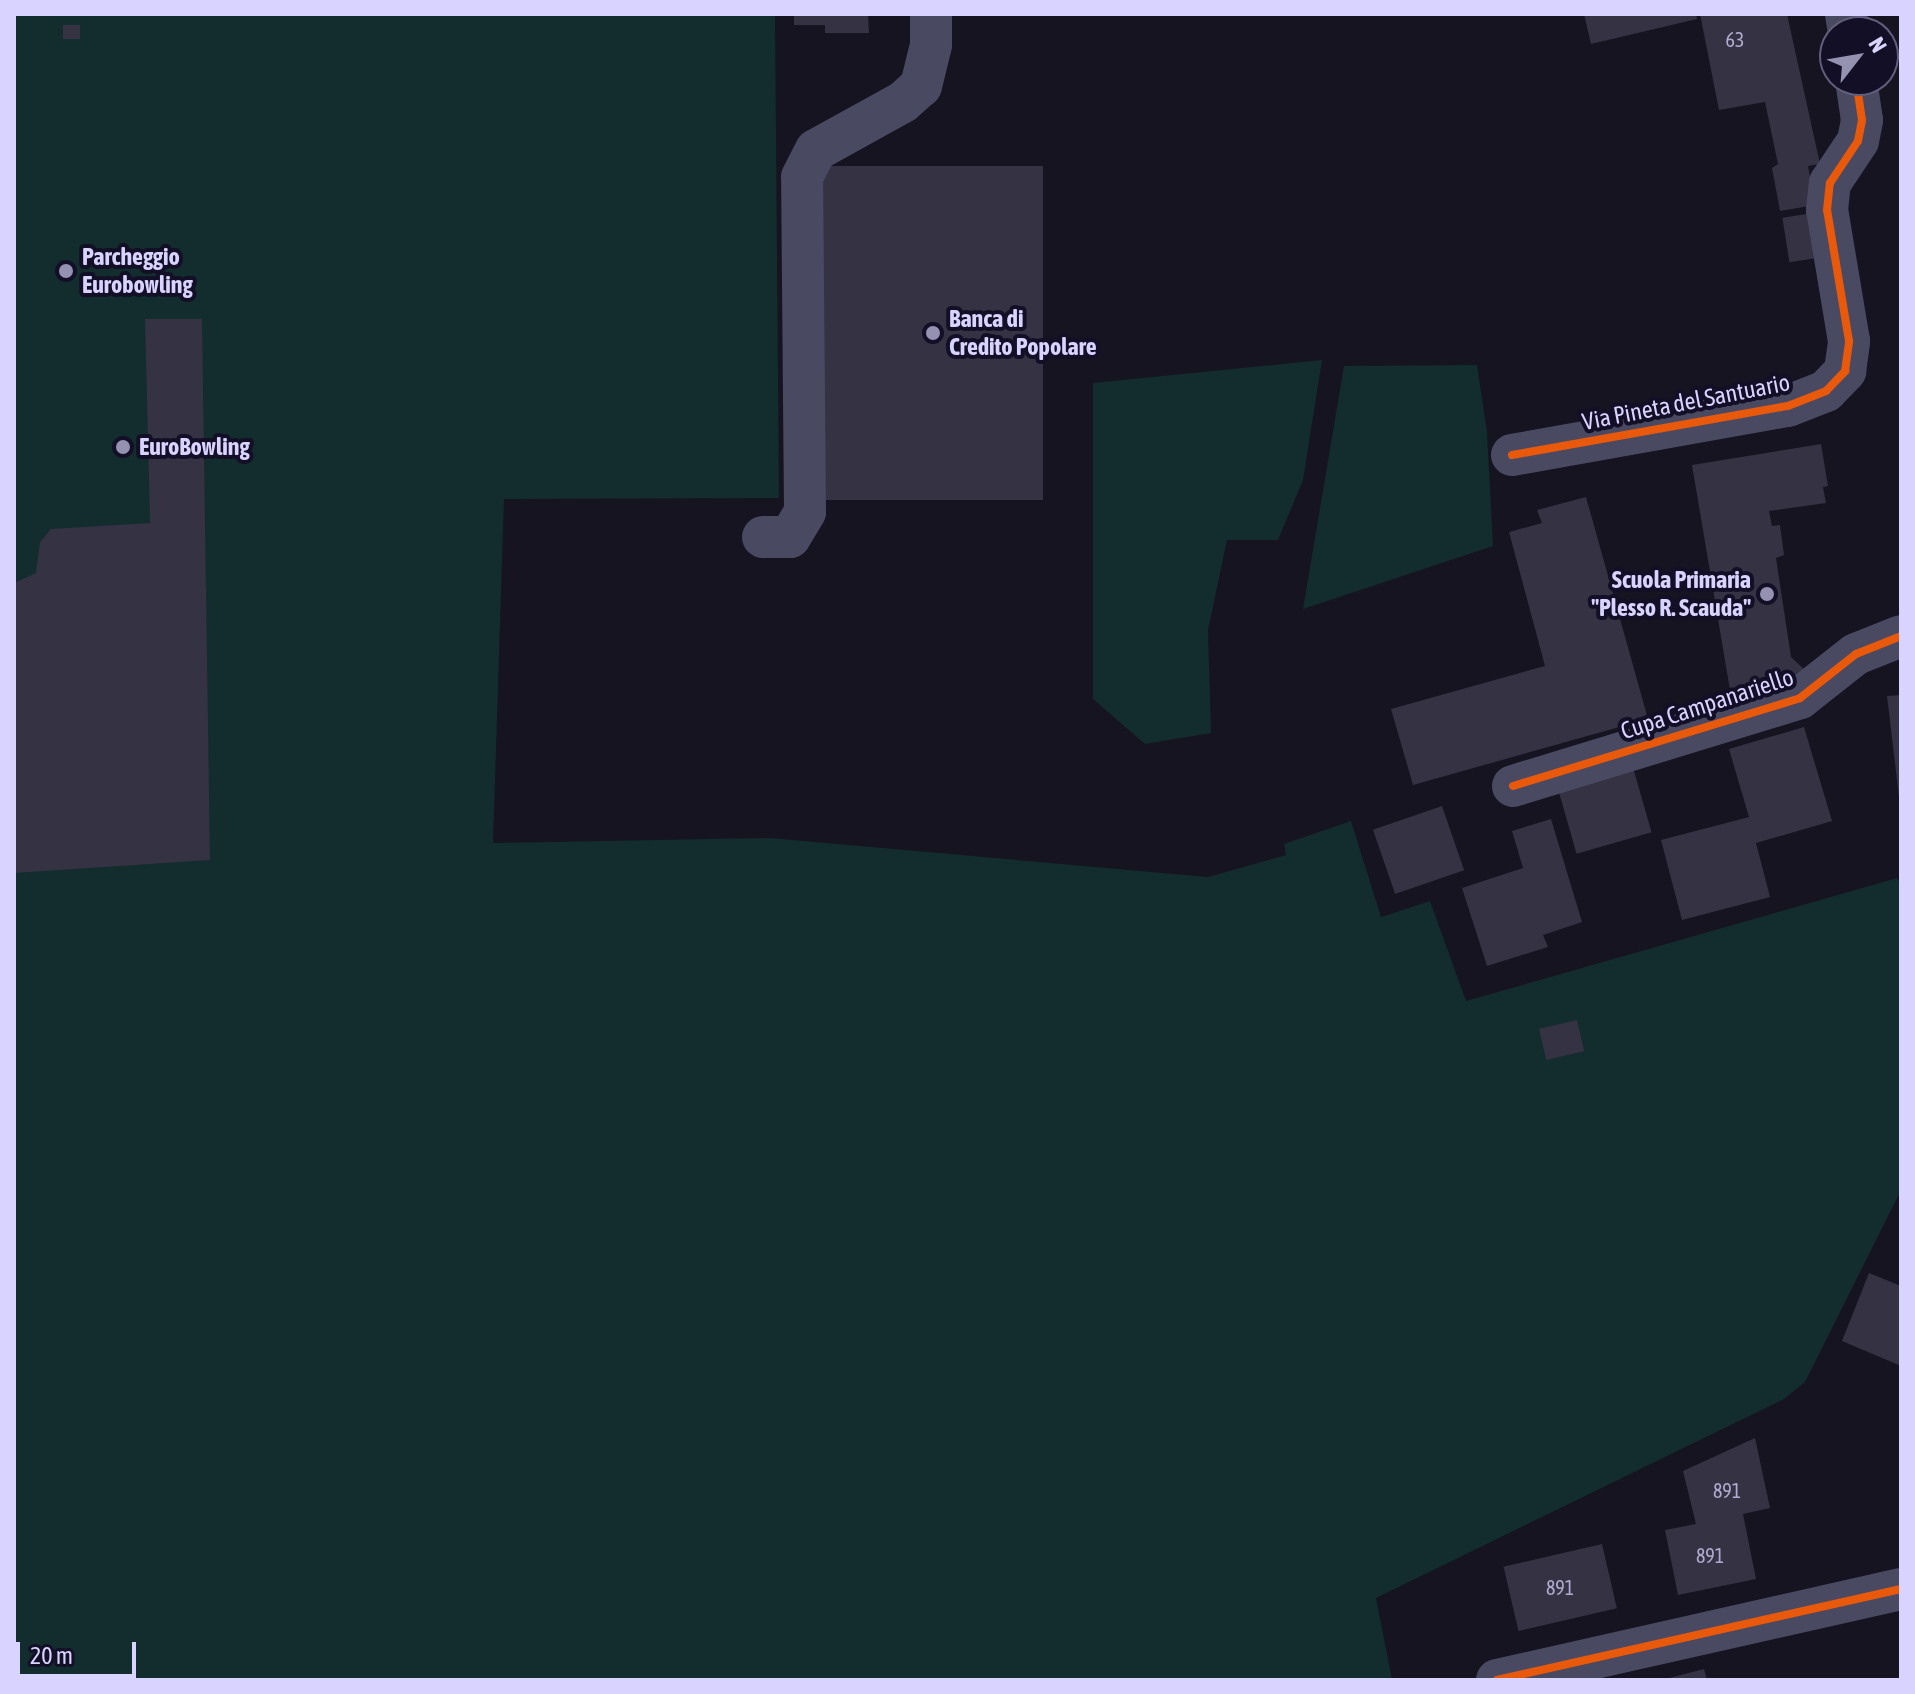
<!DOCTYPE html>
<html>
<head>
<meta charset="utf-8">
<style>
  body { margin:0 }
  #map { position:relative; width:1915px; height:1694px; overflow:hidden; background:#161421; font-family:"Asap Condensed",sans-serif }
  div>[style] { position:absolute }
  .green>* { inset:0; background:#132c2d }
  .building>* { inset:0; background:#343243; transform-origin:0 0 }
  .minor>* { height:42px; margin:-21px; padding:0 21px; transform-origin:21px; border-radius:21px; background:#4a4962 }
  .cycleway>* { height:8px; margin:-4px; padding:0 4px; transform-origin:4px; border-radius:4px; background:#e8590c }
  .dots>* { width:22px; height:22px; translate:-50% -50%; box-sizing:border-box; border:4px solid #130f26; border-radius:50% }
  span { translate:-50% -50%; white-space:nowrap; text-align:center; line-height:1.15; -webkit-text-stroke:8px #130f26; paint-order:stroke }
  .number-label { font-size:20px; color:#b0acd0 }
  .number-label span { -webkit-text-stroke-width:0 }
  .poi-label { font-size:24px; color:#d9d4ff; font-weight:700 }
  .left { translate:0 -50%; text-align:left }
  .right { translate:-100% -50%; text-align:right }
  .street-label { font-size:24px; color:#d9d4ff }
  .frame { position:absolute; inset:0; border:16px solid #d9d4ff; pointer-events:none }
  .north { position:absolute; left:1819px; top:16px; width:80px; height:80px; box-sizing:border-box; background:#130f26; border:2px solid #625e7d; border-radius:50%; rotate:59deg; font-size:22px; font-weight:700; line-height:32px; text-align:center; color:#d9d4ff }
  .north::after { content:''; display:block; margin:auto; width:28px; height:36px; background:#9591b1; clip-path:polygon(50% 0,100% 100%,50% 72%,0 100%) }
  .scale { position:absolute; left:16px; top:1642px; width:120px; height:36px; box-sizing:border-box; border:4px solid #d9d4ff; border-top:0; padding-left:10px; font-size:24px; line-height:28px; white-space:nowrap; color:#d9d4ff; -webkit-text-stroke:6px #130f26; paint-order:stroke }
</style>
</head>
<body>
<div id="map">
  <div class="green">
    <div style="clip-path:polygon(14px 14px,775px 14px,779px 498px,504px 499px,493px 843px,770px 838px,1208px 877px,1286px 855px,1284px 844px,1351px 821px,1381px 917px,1430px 901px,1466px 1001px,1897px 878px,1901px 884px,1901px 1190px,1805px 1382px,1784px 1399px,1376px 1598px,1392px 1680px,14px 1680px)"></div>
    <div style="clip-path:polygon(1322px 360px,1303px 480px,1278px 540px,1227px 540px,1208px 630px,1211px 733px,1145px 744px,1093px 699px,1093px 383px)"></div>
    <div style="clip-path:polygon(1477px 365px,1487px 432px,1493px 546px,1303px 609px,1344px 366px)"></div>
  </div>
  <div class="building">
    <div style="clip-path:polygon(794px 14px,868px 14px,869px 33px,825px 33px,825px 25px,794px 25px)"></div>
    <div style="clip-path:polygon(1584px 14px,1696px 14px,1697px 19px,1591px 44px)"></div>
    <div style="clip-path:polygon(1700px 14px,1787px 14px,1820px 164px,1808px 166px,1815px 205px,1780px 211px,1772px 168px,1778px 164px,1765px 102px,1719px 110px)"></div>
    <div style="left:63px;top:25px;width:17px;height:14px"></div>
    <div style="left:821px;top:166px;width:222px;height:334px"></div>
    <div style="left:1813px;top:213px;width:45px;height:31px;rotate:81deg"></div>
    <div style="clip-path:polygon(145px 319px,202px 319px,210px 860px,14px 873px,14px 583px,36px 573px,40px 542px,51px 529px,150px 523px)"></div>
    <div style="clip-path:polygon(1821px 444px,1828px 486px,1823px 487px,1826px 503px,1769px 511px,1772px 526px,1780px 525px,1784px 555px,1776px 558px,1791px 657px,1807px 672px,1795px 685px,1731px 696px,1692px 465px)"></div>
    <div style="clip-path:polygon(1586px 497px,1648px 719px,1413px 785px,1391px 709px,1545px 666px,1509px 532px,1542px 523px,1537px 510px)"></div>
    <div style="clip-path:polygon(1901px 695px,1901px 797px,1899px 797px,1887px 696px)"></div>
    <div style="clip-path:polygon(1804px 727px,1832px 821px,1756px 843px,1770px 897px,1682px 920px,1661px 840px,1749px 817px,1729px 749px)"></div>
    <div style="left:1632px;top:764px;width:71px;height:78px;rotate:74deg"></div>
    <div style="left:1442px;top:806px;width:68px;height:73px;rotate:71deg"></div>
    <div style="clip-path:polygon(1551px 819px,1582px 922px,1543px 935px,1548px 947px,1487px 966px,1462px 888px,1523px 868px,1512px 831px)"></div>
    <div style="left:1577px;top:1020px;width:32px;height:39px;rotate:77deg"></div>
    <div style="clip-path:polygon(1869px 1273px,1901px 1286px,1901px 1366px,1842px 1341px)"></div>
    <div style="clip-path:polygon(1755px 1438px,1770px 1508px,1743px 1514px,1756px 1579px,1678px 1595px,1665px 1530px,1696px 1524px,1683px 1471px)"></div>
    <div style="left:1602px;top:1544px;width:66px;height:101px;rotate:77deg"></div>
    <div style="clip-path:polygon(1704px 1669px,1707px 1680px,1666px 1680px,1665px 1679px)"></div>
  </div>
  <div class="minor">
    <div style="left:1846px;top:14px;width:18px;rotate:81deg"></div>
    <div style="left:1512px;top:455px;width:280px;rotate:-10.1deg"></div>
    <div style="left:1788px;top:406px;width:41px;rotate:-21.5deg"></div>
    <div style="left:1826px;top:391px;width:28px;rotate:-46deg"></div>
    <div style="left:1845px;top:371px;width:30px;rotate:-82deg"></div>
    <div style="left:1849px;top:341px;width:133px;rotate:-99.5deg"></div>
    <div style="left:1827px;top:210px;width:27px;rotate:-84deg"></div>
    <div style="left:1830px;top:183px;width:50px;rotate:-56.3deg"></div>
    <div style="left:1858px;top:141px;width:21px;rotate:-79deg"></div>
    <div style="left:1862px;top:120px;width:40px;rotate:-98.5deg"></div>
    <div style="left:763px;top:537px;width:27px"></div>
    <div style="left:790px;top:537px;width:29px;rotate:-59deg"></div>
    <div style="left:805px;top:512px;width:335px;rotate:-90.5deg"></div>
    <div style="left:802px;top:177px;width:30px;rotate:-63deg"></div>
    <div style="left:816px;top:150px;width:99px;rotate:-28.9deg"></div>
    <div style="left:903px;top:102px;width:24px;rotate:-42deg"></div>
    <div style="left:921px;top:86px;width:42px;rotate:-76.3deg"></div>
    <div style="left:931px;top:45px;width:31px;rotate:-90deg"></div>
    <div style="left:1513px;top:786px;width:300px;rotate:-17deg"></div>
    <div style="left:1800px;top:698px;width:71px;rotate:-38.2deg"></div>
    <div style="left:1856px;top:654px;width:48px;rotate:-21.8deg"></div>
    <div style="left:1497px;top:1680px;width:414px;rotate:-12.7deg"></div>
  </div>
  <div class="cycleway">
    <div style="left:1512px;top:455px;width:280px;rotate:-10.1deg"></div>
    <div style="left:1788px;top:406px;width:41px;rotate:-21.5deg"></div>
    <div style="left:1826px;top:391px;width:28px;rotate:-46deg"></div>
    <div style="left:1845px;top:371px;width:30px;rotate:-82deg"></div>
    <div style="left:1849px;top:341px;width:133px;rotate:-99.5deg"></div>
    <div style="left:1827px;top:210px;width:27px;rotate:-84deg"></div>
    <div style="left:1830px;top:183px;width:50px;rotate:-56.3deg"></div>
    <div style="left:1858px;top:141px;width:21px;rotate:-79deg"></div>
    <div style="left:1862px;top:120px;width:40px;rotate:-98.5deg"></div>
    <div style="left:1513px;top:786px;width:300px;rotate:-17deg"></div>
    <div style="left:1800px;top:698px;width:71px;rotate:-38.2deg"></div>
    <div style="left:1856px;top:654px;width:48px;rotate:-21.8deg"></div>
    <div style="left:1497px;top:1680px;width:414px;rotate:-12.7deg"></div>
  </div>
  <div class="dots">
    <div style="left:66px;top:271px;background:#9591b1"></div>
    <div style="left:933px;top:333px;background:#9591b1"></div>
    <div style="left:123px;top:447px;background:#9591b1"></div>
    <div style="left:1767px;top:594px;background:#9591b1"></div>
  </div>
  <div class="number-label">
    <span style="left:1735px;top:39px">63</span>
    <span style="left:1727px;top:1490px">891</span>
    <span style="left:1710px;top:1555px">891</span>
    <span style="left:1560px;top:1587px">891</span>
  </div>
  <div class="poi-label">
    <span class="left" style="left:82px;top:271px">Parcheggio<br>Eurobowling</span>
    <span class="left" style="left:949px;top:333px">Banca di<br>Credito Popolare</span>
    <span class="left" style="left:139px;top:447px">EuroBowling</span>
    <span class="right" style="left:1751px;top:594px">Scuola Primaria<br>"Plesso R. Scauda"</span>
  </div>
  <div class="street-label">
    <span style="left:1686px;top:402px;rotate:-11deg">Via Pineta del Santuario</span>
    <span style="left:1707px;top:704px;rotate:-18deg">Cupa Campanariello</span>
  </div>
  <div class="frame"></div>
  <div class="north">N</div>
  <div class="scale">20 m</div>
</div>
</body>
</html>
